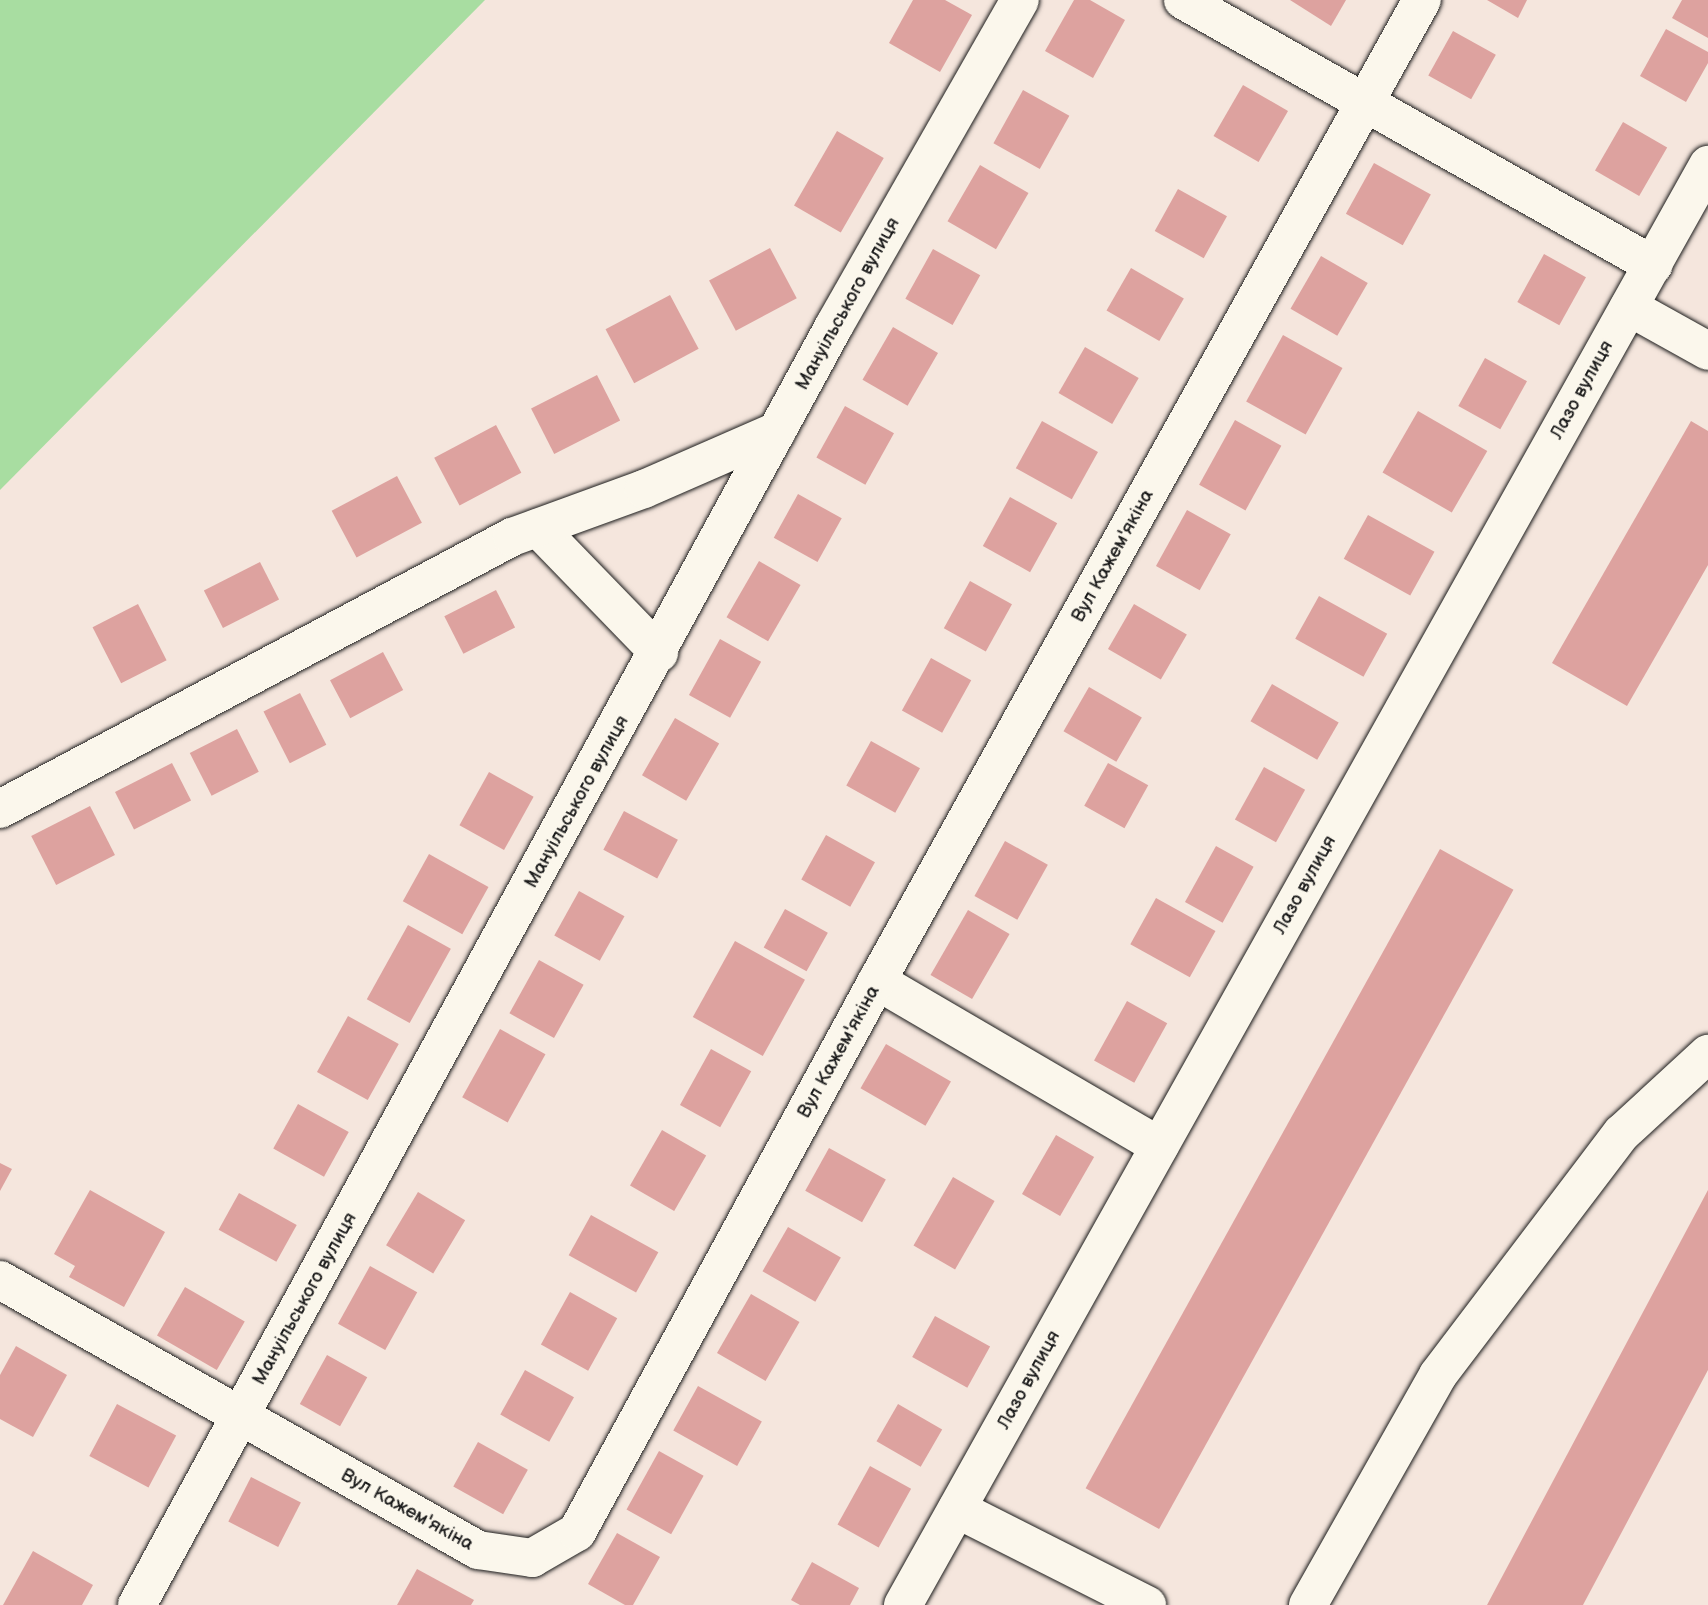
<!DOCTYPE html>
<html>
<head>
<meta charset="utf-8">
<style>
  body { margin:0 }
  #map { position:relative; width:1708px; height:1605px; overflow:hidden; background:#f5e6dd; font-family:"Balsamiq Sans",sans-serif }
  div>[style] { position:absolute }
  .green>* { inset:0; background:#a8dda1 }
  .building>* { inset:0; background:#dda29f; transform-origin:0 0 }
  .roads { filter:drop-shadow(0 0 2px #1c1c1c) drop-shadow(0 0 2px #1c1c1c) }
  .minor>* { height:38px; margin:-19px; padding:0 19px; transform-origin:19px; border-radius:19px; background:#fbf7ec }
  span { translate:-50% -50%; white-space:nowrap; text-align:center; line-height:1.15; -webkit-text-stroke:5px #fbf7ec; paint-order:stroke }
  .street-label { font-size:19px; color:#1c1c1c }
</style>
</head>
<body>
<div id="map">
  <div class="green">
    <div style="clip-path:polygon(0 0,485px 0,0 490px)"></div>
  </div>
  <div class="building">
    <div style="clip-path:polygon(913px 0,945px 0,972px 15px,940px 72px,889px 43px)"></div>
    <div style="clip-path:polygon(1074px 0,1090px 0,1125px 20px,1093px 78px,1045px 51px)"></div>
    <div style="clip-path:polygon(1290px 0,1346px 0,1331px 26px)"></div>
    <div style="clip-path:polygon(1487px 0,1527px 0,1518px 18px)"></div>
    <div style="clip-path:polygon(1682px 0,1708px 0,1708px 38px,1672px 18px)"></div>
    <div style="clip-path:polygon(1666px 29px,1708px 52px,1708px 63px,1686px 102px,1640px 76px)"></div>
    <div style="left:1453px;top:31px;width:49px;height:51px;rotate:29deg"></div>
    <div style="left:1243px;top:85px;width:52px;height:59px;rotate:30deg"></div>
    <div style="left:1023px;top:90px;width:53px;height:61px;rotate:29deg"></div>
    <div style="left:1623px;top:122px;width:51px;height:56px;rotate:30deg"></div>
    <div style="left:837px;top:131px;width:54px;height:86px;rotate:30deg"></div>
    <div style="left:1374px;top:163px;width:65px;height:58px;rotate:29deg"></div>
    <div style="left:980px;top:165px;width:56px;height:65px;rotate:30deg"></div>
    <div style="left:1178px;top:189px;width:56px;height:48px;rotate:29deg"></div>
    <div style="left:770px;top:248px;width:57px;height:69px;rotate:62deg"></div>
    <div style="left:933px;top:249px;width:54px;height:57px;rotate:29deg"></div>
    <div style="left:1544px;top:254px;width:48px;height:55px;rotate:29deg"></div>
    <div style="left:1321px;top:256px;width:54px;height:61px;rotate:30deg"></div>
    <div style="left:1131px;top:268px;width:61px;height:49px;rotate:30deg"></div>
    <div style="left:670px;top:295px;width:61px;height:73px;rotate:62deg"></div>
    <div style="left:893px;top:327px;width:52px;height:61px;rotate:30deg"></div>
    <div style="left:1283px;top:335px;width:68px;height:76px;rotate:29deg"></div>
    <div style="left:1085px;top:347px;width:62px;height:53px;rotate:30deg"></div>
    <div style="left:1485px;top:358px;width:48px;height:55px;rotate:29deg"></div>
    <div style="left:597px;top:375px;width:51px;height:74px;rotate:63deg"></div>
    <div style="left:845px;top:406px;width:56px;height:59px;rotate:29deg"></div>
    <div style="left:1418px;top:411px;width:80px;height:71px;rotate:30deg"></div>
    <div style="left:1235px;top:420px;width:53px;height:74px;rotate:29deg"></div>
    <div style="left:1042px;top:421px;width:64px;height:54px;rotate:29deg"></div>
    <div style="clip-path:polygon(1691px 421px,1708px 431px,1708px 565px,1627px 706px,1552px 663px)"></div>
    <div style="left:496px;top:425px;width:54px;height:70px;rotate:62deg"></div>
    <div style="left:397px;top:476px;width:53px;height:74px;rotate:62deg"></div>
    <div style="left:798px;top:494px;width:50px;height:50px;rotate:29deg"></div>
    <div style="left:1010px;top:497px;width:54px;height:56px;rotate:29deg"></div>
    <div style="left:1187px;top:510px;width:50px;height:64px;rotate:29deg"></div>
    <div style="left:1368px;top:515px;width:76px;height:50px;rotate:29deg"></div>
    <div style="left:759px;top:561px;width:48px;height:65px;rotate:30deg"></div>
    <div style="left:260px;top:562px;width:42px;height:63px;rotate:63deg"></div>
    <div style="left:970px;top:581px;width:48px;height:54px;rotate:29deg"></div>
    <div style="left:496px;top:590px;width:42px;height:58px;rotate:63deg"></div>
    <div style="left:1319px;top:596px;width:78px;height:49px;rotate:29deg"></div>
    <div style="left:138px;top:604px;width:63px;height:51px;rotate:63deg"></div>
    <div style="left:1134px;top:604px;width:61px;height:52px;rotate:30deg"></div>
    <div style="left:720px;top:639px;width:47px;height:64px;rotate:29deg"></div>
    <div style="left:383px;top:652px;width:43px;height:60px;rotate:62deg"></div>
    <div style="left:931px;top:658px;width:46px;height:60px;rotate:29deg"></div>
    <div style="left:1272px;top:684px;width:77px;height:43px;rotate:30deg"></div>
    <div style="left:1089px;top:687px;width:61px;height:51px;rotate:30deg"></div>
    <div style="left:300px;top:693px;width:58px;height:41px;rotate:63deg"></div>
    <div style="left:675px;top:718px;width:51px;height:66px;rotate:30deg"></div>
    <div style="left:237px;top:729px;width:48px;height:53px;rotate:63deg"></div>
    <div style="left:871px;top:741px;width:56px;height:51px;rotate:29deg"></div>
    <div style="left:172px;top:763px;width:42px;height:64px;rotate:63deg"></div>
    <div style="left:1108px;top:763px;width:46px;height:49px;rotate:29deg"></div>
    <div style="left:1264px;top:767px;width:47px;height:60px;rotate:29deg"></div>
    <div style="left:489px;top:772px;width:51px;height:61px;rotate:29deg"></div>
    <div style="left:90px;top:806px;width:55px;height:66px;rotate:63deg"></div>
    <div style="left:624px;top:811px;width:61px;height:44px;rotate:28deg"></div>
    <div style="left:826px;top:835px;width:56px;height:51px;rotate:29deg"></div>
    <div style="left:1005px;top:841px;width:49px;height:63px;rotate:29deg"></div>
    <div style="left:1216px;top:846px;width:43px;height:64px;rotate:29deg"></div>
    <div style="left:1440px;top:849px;width:84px;height:731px;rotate:29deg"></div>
    <div style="left:429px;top:854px;width:68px;height:54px;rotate:29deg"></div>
    <div style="left:579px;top:891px;width:52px;height:51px;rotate:29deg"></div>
    <div style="left:1156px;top:898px;width:68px;height:53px;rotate:29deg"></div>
    <div style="left:785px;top:909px;width:49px;height:44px;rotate:29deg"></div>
    <div style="left:968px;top:910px;width:48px;height:75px;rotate:30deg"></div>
    <div style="left:408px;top:925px;width:49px;height:85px;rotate:29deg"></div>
    <div style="left:735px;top:941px;width:80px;height:87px;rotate:29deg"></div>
    <div style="left:539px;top:960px;width:51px;height:61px;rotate:29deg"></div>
    <div style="left:1127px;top:1001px;width:46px;height:68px;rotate:29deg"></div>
    <div style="left:348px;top:1016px;width:58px;height:64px;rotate:29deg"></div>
    <div style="left:500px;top:1029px;width:52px;height:78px;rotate:29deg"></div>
    <div style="left:886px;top:1044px;width:75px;height:51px;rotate:30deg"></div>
    <div style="left:711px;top:1049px;width:46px;height:64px;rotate:29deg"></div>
    <div style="left:298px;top:1104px;width:58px;height:51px;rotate:29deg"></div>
    <div style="left:662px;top:1130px;width:51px;height:64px;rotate:30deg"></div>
    <div style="left:1056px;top:1135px;width:44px;height:68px;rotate:30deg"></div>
    <div style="left:829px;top:1148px;width:65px;height:49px;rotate:29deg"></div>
    <div style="clip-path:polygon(0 1163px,12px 1169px,0 1191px)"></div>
    <div style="left:953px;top:1177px;width:48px;height:79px;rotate:30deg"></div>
    <div style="clip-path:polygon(90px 1190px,165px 1232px,124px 1307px,69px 1277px,75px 1266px,54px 1254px)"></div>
    <div style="clip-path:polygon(1708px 1190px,1708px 1370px,1583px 1605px,1487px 1605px)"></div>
    <div style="left:418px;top:1192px;width:55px;height:62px;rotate:31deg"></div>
    <div style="left:239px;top:1193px;width:66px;height:42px;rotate:29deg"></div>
    <div style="left:591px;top:1215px;width:77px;height:46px;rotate:29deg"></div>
    <div style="left:788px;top:1227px;width:61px;height:51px;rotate:30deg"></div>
    <div style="left:370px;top:1266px;width:54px;height:66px;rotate:29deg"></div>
    <div style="left:185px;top:1287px;width:69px;height:56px;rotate:30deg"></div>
    <div style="left:570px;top:1292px;width:54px;height:60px;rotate:29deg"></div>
    <div style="left:751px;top:1294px;width:56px;height:68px;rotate:30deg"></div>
    <div style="left:935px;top:1316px;width:63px;height:47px;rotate:29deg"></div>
    <div style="clip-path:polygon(16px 1346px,67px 1375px,33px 1437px,0 1419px,0 1375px)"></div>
    <div style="left:327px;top:1355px;width:46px;height:56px;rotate:29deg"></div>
    <div style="left:525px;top:1370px;width:56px;height:51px;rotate:29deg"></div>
    <div style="left:698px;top:1386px;width:73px;height:51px;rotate:29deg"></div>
    <div style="left:117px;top:1404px;width:67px;height:59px;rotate:28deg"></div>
    <div style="left:898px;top:1404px;width:51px;height:43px;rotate:30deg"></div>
    <div style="left:478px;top:1442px;width:57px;height:51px;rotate:29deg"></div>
    <div style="left:659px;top:1451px;width:51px;height:67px;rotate:29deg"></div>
    <div style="left:870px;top:1466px;width:47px;height:67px;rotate:29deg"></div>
    <div style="left:251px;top:1477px;width:56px;height:50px;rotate:27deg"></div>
    <div style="clip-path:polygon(617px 1533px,660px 1557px,633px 1605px,625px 1605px,588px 1584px)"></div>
    <div style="clip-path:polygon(33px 1551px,93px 1585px,82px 1605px,3px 1605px)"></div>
    <div style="clip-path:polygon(812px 1562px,859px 1588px,850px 1605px,800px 1605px,791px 1600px)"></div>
    <div style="clip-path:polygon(417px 1569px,474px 1600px,471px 1605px,397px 1605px)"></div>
  </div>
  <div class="roads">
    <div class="minor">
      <div style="left:1183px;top:0;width:540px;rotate:29.42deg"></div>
      <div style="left:1629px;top:307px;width:90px;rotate:29.1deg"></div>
      <div style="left:538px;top:528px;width:174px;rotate:45.9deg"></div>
      <div style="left:0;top:809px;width:580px;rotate:-27.98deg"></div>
      <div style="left:512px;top:537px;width:140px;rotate:-20deg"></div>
      <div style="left:644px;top:489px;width:145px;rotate:-23.6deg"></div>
      <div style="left:877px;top:981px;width:327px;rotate:30.3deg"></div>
      <div style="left:0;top:1280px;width:549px;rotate:29.46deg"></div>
      <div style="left:478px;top:1550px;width:55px;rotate:8.4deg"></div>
      <div style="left:532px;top:1558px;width:52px;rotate:-30deg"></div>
      <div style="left:577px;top:1532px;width:627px;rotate:-61.43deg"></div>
      <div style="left:877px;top:981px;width:1122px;rotate:-60.95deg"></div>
      <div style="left:957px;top:1509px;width:213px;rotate:26.8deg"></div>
      <div style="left:137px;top:1605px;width:1457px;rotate:-61.41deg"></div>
      <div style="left:834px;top:326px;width:375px;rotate:-60.3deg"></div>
      <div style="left:903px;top:1605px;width:1650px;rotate:-60.79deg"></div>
      <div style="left:1308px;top:1605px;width:264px;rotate:-60.5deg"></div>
      <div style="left:1438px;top:1375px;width:304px;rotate:-52.8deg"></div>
      <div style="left:1622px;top:1133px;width:117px;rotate:-42.6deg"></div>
    </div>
  </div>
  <div class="street-label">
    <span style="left:848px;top:304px;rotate:-61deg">Мануільського вулиця</span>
    <span style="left:1582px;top:390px;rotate:-61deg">Лазо вулиця</span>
    <span style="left:1113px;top:556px;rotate:-61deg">Вул Кажем'якіна</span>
    <span style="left:577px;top:802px;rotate:-61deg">Мануільського вулиця</span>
    <span style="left:1305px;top:885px;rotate:-61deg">Лазо вулиця</span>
    <span style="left:839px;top:1052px;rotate:-61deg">Вул Кажем'якіна</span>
    <span style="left:305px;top:1299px;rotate:-61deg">Мануільського вулиця</span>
    <span style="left:1029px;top:1380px;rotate:-61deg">Лазо вулиця</span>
    <span style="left:407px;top:1510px;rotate:29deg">Вул Кажем'якіна</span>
  </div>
</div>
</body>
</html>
